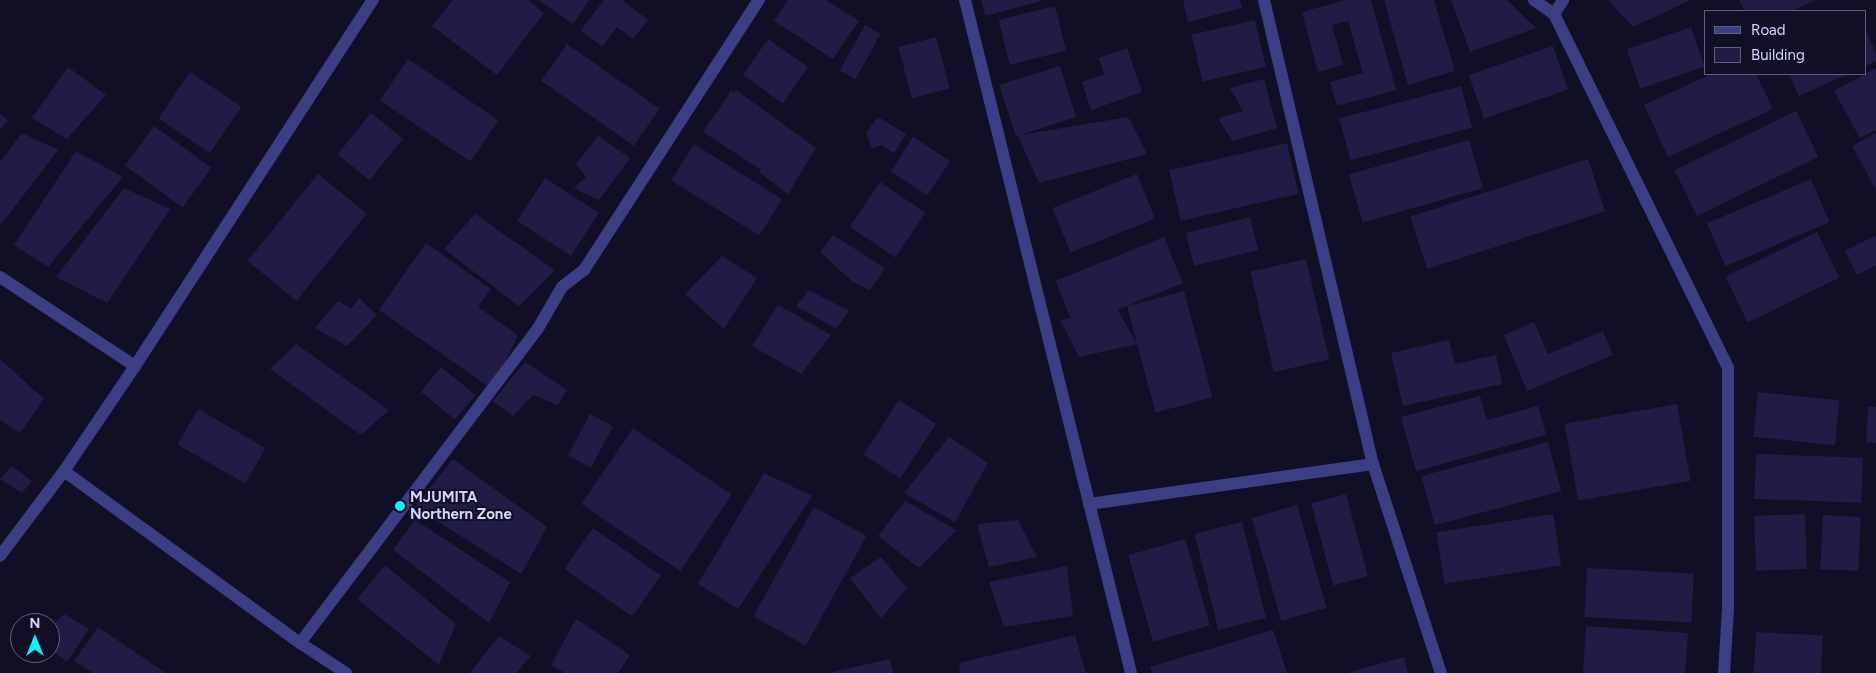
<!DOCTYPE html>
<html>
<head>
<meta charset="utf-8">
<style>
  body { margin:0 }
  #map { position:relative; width:1876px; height:673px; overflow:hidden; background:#110f25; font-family:Figtree,sans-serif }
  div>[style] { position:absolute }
  .building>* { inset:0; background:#211c45; transform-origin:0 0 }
  .minor>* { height:12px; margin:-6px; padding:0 6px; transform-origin:6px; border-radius:6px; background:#3b3e83 }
  .dots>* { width:14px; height:14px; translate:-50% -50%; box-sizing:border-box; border:2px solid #110f25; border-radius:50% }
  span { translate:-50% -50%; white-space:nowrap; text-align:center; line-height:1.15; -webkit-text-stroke:4px #110f25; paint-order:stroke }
  .poi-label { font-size:15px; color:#d6d4fe; font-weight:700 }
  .left { translate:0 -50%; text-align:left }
  .legend { position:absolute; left:1704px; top:10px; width:162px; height:65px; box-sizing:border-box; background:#110f25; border:1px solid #605e7c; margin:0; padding:6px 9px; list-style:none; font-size:15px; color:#d6d4fe }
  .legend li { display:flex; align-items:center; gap:10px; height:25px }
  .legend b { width:25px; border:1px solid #605e7c }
  .north { position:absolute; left:10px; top:613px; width:50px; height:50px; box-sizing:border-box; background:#110f25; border:1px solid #605e7c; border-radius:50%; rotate:0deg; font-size:14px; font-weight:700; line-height:20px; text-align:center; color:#d6d4fe }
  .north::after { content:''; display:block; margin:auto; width:18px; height:22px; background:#06f3f9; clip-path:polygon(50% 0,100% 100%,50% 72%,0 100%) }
</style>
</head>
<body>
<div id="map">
  <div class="building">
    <div style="clip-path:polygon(453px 0,528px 0,544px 13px,497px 75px,432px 26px)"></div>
    <div style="clip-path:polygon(538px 0,589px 0,573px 24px)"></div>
    <div style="clip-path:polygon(604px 0,622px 0,648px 20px,633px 39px,617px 27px,602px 47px,581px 30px)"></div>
    <div style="clip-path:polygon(788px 0,826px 0,859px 21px,833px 59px,774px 21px)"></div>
    <div style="clip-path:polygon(981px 0,1041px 0,1041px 1px,985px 16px)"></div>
    <div style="clip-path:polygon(1183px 0,1240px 0,1242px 8px,1188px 22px)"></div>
    <div style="clip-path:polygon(1345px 0,1371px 0,1396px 90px,1337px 106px,1330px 82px,1363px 73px,1348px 21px,1332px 25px,1343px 65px,1318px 72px,1302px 12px)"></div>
    <div style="clip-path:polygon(1384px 0,1434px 0,1455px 71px,1408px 85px)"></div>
    <div style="clip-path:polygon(1451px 0,1507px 0,1536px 28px,1470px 52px)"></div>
    <div style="clip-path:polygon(1608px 0,1691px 0,1633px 27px)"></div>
    <div style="clip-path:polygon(1739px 0,1816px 0,1792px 11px,1745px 11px)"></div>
    <div style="left:1055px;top:6px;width:46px;height:58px;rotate:76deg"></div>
    <div style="left:1255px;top:20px;width:48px;height:65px;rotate:77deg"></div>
    <div style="left:865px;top:25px;width:18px;height:52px;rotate:29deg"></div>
    <div style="left:1691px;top:27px;width:42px;height:68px;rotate:71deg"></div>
    <div style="clip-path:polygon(1865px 29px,1876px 53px,1876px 61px,1865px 66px)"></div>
    <div style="left:936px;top:37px;width:53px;height:39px;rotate:75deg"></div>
    <div style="left:768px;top:39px;width:49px;height:44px;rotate:35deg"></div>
    <div style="left:567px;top:44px;width:113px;height:45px;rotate:35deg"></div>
    <div style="left:1553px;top:46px;width:46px;height:89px;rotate:71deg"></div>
    <div style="clip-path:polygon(1127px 48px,1142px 92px,1091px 110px,1082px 82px,1104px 74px,1099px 58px)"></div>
    <div style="left:408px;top:59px;width:109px;height:50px;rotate:34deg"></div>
    <div style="clip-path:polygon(1060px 66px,1076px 117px,1020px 135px,1128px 117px,1147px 154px,1039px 183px,1018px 136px,1016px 136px,999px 85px)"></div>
    <div style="clip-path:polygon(68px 67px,106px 95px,67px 139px,32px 118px)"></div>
    <div style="clip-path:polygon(1876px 68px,1876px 130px,1860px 138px,1834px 91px)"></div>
    <div style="left:190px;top:72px;width:62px;height:56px;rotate:34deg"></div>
    <div style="clip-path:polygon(1711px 74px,1756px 74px,1773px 109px,1668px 157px,1644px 105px)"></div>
    <div style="clip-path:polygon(1789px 74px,1848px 74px,1799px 96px)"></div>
    <div style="clip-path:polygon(1264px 79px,1277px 128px,1232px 141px,1218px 118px,1243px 111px,1230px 88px)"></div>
    <div style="left:1461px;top:86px;width:43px;height:126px;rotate:75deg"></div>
    <div style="clip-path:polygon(736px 90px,816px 148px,788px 194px,759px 172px,761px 170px,703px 132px,731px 91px,734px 93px)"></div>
    <div style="left:1796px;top:111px;width:51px;height:135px;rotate:64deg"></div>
    <div style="left:371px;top:113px;width:41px;height:53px;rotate:39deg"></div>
    <div style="clip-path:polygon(0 114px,8px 120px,0 130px)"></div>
    <div style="clip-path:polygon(878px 117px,906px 134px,894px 153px,881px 145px,872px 149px,866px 133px)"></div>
    <div style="left:154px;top:126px;width:71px;height:49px;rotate:36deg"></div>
    <div style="clip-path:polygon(22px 133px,58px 150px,0 226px,0 162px)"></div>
    <div style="clip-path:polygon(1876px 133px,1876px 190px,1852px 146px)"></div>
    <div style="clip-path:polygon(598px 136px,630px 158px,599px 200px,574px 188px,586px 177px,576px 164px)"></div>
    <div style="left:913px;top:137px;width:44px;height:41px;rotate:33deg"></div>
    <div style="left:1469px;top:140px;width:50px;height:125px;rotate:74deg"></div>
    <div style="left:1287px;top:143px;width:52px;height:121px;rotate:77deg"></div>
    <div style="left:694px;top:144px;width:104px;height:43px;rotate:32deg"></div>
    <div style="clip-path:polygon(76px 151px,123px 177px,48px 267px,14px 245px)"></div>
    <div style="left:1588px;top:159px;width:55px;height:187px;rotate:72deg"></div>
    <div style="left:318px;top:174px;width:63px;height:112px;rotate:39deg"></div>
    <div style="left:1137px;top:174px;width:48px;height:91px;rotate:68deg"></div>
    <div style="left:545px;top:178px;width:64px;height:51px;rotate:33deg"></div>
    <div style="left:1811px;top:179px;width:47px;height:113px;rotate:67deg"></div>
    <div style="left:880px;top:182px;width:55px;height:54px;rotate:34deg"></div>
    <div style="clip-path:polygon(124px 188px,170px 209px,107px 303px,56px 277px)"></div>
    <div style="clip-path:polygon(475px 214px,555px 270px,519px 306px,444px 249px)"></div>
    <div style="left:1250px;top:217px;width:34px;height:66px;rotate:76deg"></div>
    <div style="left:1817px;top:232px;width:51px;height:102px;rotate:64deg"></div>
    <div style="clip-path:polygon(833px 235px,885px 268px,870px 290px,853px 282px,820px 252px)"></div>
    <div style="clip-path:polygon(1876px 235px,1876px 265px,1857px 275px,1845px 251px)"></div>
    <div style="left:1164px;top:237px;width:50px;height:117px;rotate:68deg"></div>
    <div style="clip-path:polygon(426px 243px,491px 289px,478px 307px,518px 335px,492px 389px,379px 310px)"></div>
    <div style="clip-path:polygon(722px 256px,757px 278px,724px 329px,685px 294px)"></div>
    <div style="left:1306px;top:259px;width:103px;height:57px;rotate:77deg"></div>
    <div style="clip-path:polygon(809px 290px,849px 311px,836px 329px,796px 306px)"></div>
    <div style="left:1184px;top:291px;width:110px;height:59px;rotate:75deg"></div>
    <div style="clip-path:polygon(359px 298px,377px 315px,347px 346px,315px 328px,338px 301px,351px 309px)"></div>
    <div style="clip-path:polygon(778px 305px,831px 335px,801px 374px,752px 346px)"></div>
    <div style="clip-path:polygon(1117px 309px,1137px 344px,1079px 357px,1060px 320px)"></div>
    <div style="clip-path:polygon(1534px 322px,1548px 354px,1603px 331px,1613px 355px,1527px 391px,1504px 335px)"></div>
    <div style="clip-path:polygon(1449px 340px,1455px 364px,1496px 355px,1502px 384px,1403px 406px,1391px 353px)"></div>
    <div style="clip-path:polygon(296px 344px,389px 410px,361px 435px,270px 369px)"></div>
    <div style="clip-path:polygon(0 359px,44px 399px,20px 433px,0 420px)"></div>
    <div style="clip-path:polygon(525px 362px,567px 390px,558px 405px,533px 395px,513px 416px,493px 401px)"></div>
    <div style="left:441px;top:367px;width:44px;height:32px;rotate:39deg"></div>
    <div style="left:1758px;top:392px;width:82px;height:45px;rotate:6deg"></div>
    <div style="clip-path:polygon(1480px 396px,1487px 420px,1538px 406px,1546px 435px,1416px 471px,1401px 417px)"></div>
    <div style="left:899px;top:400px;width:44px;height:65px;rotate:33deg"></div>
    <div style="left:1677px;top:404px;width:78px;height:114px;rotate:80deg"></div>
    <div style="clip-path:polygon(1868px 407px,1876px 407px,1876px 443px,1866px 442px)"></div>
    <div style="left:198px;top:409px;width:78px;height:41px;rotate:30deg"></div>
    <div style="left:590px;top:414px;width:26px;height:47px;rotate:28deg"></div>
    <div style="left:633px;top:428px;width:119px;height:92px;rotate:34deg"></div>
    <div style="clip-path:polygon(949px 437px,988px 463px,955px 522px,904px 493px)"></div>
    <div style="left:1548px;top:442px;width:51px;height:131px;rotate:75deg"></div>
    <div style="left:1756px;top:454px;width:107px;height:45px;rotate:2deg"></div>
    <div style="clip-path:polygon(453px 459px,547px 527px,521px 574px,415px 507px)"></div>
    <div style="clip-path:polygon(12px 466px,32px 481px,22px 493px,0 479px)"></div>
    <div style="clip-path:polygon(764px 473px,812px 496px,738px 609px,698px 584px)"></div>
    <div style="left:1346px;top:494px;width:85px;height:36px;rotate:75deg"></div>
    <div style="clip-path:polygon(905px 501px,956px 530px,919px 568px,878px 536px)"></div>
    <div style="left:1297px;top:505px;width:107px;height:47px;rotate:74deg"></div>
    <div style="left:814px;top:507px;width:60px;height:125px;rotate:29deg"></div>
    <div style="left:1553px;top:514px;width:52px;height:118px;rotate:81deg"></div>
    <div style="left:1805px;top:514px;width:55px;height:51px;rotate:88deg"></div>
    <div style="left:1823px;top:515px;width:38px;height:54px;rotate:3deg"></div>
    <div style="clip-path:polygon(415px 520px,510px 582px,489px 623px,393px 550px)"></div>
    <div style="clip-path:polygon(1018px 520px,1037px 557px,989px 567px,977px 524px)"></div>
    <div style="left:1242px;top:522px;width:99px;height:49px;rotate:76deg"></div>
    <div style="left:593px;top:528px;width:83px;height:50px;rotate:35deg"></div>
    <div style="left:1185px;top:539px;width:90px;height:59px;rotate:74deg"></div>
    <div style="clip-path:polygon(881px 557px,907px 588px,881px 618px,850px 578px)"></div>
    <div style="clip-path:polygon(385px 565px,456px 624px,439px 665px,357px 599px)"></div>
    <div style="clip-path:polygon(1067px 566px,1073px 616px,1004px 627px,989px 582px)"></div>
    <div style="left:1587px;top:568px;width:107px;height:49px;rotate:3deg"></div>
    <div style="clip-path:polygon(64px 614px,89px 629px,67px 662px,50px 649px,50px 628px)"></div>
    <div style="clip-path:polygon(576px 619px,630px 655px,618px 673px,565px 673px,551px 665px)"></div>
    <div style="clip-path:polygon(1586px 626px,1688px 633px,1685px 673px,1583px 673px)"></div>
    <div style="clip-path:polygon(98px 627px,166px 673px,93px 673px,74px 661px)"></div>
    <div style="clip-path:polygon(1273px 630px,1287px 673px,1152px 673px,1150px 667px)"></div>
    <div style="left:1756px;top:632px;width:67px;height:41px;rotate:3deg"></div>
    <div style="clip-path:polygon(1075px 635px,1086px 673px,960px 673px,959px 663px)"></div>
    <div style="clip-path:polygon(499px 636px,531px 656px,516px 673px,470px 673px)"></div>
    <div style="clip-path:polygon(1404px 657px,1408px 673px,1350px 673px,1350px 672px)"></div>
    <div style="clip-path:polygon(890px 659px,893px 673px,832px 673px,832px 672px)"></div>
  </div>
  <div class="minor">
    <div style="left:965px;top:0;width:693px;rotate:76.14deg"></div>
    <div style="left:1264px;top:0;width:477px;rotate:76.8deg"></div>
    <div style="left:1373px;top:464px;width:220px;rotate:72deg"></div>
    <div style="left:1534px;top:0;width:24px;rotate:35deg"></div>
    <div style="left:1554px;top:14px;width:394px;rotate:63.8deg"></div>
    <div style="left:1728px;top:368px;width:241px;rotate:90deg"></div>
    <div style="left:1728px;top:609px;width:64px;rotate:93.6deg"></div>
    <div style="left:1554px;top:14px;width:17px;rotate:-57deg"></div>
    <div style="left:0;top:277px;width:162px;rotate:33.4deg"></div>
    <div style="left:64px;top:471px;width:292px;rotate:36.1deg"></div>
    <div style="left:300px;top:643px;width:55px;rotate:33.1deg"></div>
    <div style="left:1089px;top:504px;width:287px;rotate:-8deg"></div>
    <div style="left:0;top:556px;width:106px;rotate:-53deg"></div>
    <div style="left:64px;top:471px;width:127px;rotate:-55.9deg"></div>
    <div style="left:135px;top:366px;width:437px;rotate:-57deg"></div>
    <div style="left:300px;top:643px;width:393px;rotate:-52.9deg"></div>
    <div style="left:537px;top:330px;width:50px;rotate:-59.8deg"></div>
    <div style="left:562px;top:287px;width:28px;rotate:-38deg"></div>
    <div style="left:584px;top:270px;width:322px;rotate:-57.1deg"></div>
  </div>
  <div class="dots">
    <div style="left:400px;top:506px;background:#06f3f9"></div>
  </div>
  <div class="poi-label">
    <span class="left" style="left:410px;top:506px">MJUMITA<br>Northern Zone</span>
  </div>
  <ul class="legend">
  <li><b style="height:6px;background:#3b3e83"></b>Road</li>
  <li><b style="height:14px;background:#211c45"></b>Building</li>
  </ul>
  <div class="north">N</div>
</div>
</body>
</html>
